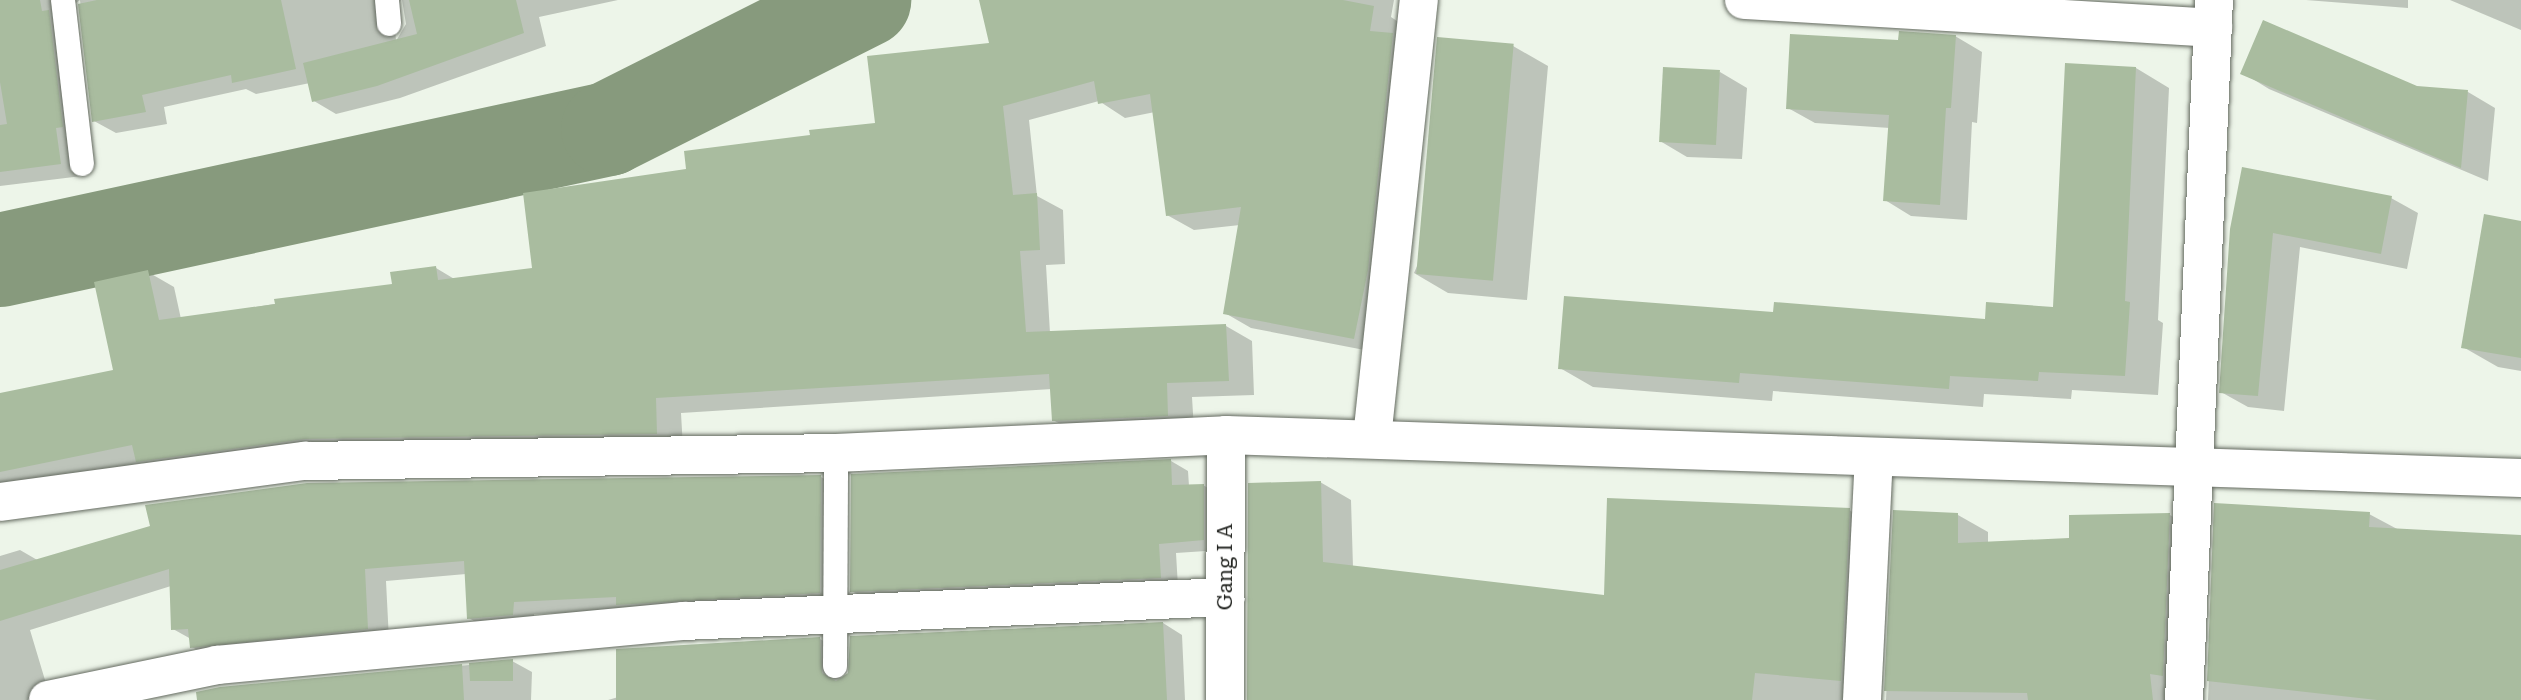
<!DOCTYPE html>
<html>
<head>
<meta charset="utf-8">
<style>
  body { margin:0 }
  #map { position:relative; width:2521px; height:700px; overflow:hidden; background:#edf5e9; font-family:"Roboto Serif",serif }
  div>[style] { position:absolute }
  .shadow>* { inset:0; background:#0003 }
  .river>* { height:94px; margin:-47px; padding:0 47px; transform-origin:47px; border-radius:47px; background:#879a7d }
  .building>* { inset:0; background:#a9bc9f; transform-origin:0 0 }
  .roads { filter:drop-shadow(0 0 2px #646a60) drop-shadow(0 0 2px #646a60) }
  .service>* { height:24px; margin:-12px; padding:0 12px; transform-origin:12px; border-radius:12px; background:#fff }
  .minor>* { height:38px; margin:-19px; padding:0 19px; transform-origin:19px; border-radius:19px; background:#fff }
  span { translate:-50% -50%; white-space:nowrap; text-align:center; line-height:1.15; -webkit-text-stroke:5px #fff; paint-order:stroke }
  .street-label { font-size:21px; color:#1d1f1b }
</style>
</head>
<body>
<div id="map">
  <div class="shadow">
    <div style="clip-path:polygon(0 0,401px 0,394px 14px,396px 41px,406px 24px,402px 0,618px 0,539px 17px,546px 46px,400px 98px,336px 114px,314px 101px,310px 83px,256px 94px,246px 89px,164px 107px,167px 124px,116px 133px,94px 121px,80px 0,72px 6px,78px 140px,82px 176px,0 186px)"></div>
    <div style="clip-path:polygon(981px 0,1394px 0,1391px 17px,1400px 23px,1380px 353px,1251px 328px,1225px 313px,1240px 225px,1194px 230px,1167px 215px,1155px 112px,1125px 118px,1099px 101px,1029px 120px,1037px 196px,1063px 210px,1065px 264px,1046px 265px,1050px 333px,1226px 326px,1252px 341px,1254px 395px,1192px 397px,1194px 430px,1080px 435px,1053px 420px,1052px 389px,681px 413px,683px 448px,164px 476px,142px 463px,0 492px,0 395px,115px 372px,148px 272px,174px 287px,181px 319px,394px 285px,436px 268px,456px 280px,534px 269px,688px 170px,812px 137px,877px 124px,991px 44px)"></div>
    <div style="clip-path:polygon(2306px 0,2408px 0,2408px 8px)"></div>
    <div style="clip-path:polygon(2450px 0,2521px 0,2521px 30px)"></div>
    <div style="clip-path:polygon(1955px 36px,1982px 52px,1977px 123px,1972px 122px,1967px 220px,1911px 216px,1885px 200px,1890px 128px,1815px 123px,1788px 108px,1900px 41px)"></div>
    <div style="clip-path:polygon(1513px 46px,1548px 66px,1527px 300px,1448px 293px,1414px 273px)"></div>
    <div style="clip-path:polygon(2067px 65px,2136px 68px,2169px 88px,2158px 320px,2163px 323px,2158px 395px,2072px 390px,2071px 399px,1984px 394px,1983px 407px,1773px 391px,1772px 401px,1593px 387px,1560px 368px,1775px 314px,1987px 320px,2055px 308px)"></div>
    <div style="clip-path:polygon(1720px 72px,1747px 88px,1742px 159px,1687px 157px,1660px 141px)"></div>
    <div style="clip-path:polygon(2243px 73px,2468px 92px,2495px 108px,2488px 181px,2269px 89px)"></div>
    <div style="clip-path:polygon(2391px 198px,2418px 213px,2407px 269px,2300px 247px,2284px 411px,2248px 407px,2221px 392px,2232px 229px)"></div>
    <div style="clip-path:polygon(2521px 223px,2521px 371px,2498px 367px,2463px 347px)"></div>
    <div style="clip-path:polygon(1171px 461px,1188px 471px,1189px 486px,1203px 485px,1221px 496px,1221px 550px,1176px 553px,1178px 587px,869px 601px,852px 591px)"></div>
    <div style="clip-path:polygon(821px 477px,842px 489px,841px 604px,534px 614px,534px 627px,490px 631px,469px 618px,466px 574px,386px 581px,389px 640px,213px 659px,192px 647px,191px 639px,173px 629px,171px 586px,30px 630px,51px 700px,0 700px,0 556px,20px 550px,39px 561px)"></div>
    <div style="clip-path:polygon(1320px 482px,1351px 500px,1353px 567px,1606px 597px,1849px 510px,1880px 528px,1871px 700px,1247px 700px,1249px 484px)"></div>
    <div style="clip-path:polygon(2216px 505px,2369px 514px,2399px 530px,2521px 537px,2521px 700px,2208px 700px)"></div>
    <div style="clip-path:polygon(1895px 512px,1958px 515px,1988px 532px,1988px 543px,2071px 540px,2170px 515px,2200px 533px,2193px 700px,1886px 700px)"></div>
    <div style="clip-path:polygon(1163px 623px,1182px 635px,1185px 700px,608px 700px,820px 639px,839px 650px,841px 680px)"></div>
    <div style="clip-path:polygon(512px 661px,532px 672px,531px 700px,199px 700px,221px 688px)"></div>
  </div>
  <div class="river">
    <div style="left:0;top:260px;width:622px;rotate:-12.16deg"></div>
    <div style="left:608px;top:129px;width:287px;rotate:-26.7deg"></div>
  </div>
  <div class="building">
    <div style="clip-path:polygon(0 0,40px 0,42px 11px,49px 10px,63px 127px,56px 128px,61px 164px,0 172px,0 125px,7px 124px,0 82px)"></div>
    <div style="clip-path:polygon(97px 0,281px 0,296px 69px,232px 83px,231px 75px,142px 95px,146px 112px,92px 122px,78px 4px)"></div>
    <div style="clip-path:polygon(409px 0,516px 0,524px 33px,377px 86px,312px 102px,303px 63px,417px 34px)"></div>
    <div style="clip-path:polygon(979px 0,1343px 0,1374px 6px,1370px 31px,1393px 33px,1368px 270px,1354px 339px,1223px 314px,1241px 207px,1166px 216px,1150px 94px,1098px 104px,1094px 81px,1003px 106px,1013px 195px,1037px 193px,1040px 250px,1020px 251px,1026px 332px,1226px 324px,1229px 381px,1167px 383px,1168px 416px,1052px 421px,1049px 374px,656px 398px,657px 434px,305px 439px,136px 462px,132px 445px,0 472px,0 393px,113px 370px,94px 282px,148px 270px,159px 320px,275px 304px,274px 299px,392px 284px,390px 272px,436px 266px,438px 280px,532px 268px,523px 193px,686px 169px,684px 151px,810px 135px,809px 130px,875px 123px,867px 56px,989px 43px)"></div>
    <div style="clip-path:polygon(2263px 20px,2417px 86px,2468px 90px,2461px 168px,2240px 74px)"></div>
    <div style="clip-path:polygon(1899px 31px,1956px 35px,1951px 108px,1946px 108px,1940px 205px,1883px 201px,1889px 115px,1786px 109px,1790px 34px,1898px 40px)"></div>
    <div style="left:1437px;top:37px;width:77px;height:238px;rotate:5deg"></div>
    <div style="clip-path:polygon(2065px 63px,2136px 67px,2125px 301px,2130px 302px,2125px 376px,2039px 372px,2038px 381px,1950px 376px,1949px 389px,1740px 373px,1739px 383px,1558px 369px,1564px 296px,1773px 312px,1774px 302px,1985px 319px,1986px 302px,2053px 307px)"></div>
    <div style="left:1663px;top:67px;width:57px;height:75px;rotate:3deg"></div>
    <div style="clip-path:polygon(2242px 167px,2392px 196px,2381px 254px,2273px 233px,2258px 396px,2219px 393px,2230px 229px)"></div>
    <div style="clip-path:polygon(2484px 214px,2521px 221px,2521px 358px,2461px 348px)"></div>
    <div style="clip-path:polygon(1171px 459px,1172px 485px,1204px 484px,1204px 540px,1159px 544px,1161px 578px,850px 592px,851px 474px)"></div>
    <div style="clip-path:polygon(821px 475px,820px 593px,616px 605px,616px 597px,514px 602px,513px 615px,467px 619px,464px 561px,365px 569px,368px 629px,190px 648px,188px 629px,171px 630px,169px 569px,0 621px,0 570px,150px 526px,145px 505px,307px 483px)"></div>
    <div style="clip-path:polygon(1321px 481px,1323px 562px,1604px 595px,1607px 498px,1850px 508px,1841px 681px,1755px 673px,1752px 700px,1247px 700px,1248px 483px)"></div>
    <div style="clip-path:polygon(2214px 503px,2370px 512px,2369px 527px,2521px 535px,2521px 700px,2377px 700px,2207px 681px)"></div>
    <div style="clip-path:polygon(1893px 510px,1958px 513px,1958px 543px,2069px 538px,2069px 515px,2170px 513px,2163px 676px,2150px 674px,2153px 700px,2028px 700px,2027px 693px,1884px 691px)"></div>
    <div style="clip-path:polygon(1163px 622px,1167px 700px,616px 700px,616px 649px,820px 637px,822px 673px,836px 681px,848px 673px,850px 636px)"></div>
    <div style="clip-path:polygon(513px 659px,513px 681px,470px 681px,469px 663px)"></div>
    <div style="clip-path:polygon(462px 664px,464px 700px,197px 700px,196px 692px,220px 687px)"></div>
  </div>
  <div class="roads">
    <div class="service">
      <div style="left:63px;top:0;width:165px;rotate:83.4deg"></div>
      <div style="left:387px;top:0;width:24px;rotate:85deg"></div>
      <div style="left:835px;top:666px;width:213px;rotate:-89.7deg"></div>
    </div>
    <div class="minor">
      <div style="left:1744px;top:0;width:470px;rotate:3.4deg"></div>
      <div style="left:1372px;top:438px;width:441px;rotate:-83.9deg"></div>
      <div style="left:0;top:502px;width:308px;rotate:-7.7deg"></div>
      <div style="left:305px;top:461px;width:531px;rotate:-0.86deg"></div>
      <div style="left:836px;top:453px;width:390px;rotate:-2.6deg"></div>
      <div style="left:1226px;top:435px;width:1296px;rotate:1.9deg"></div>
      <div style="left:48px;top:700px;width:173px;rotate:-11.7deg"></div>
      <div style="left:217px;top:665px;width:469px;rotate:-5.4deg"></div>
      <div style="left:684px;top:621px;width:542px;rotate:-2.54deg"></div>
      <div style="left:1225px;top:700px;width:265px;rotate:-89.8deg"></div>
      <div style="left:1862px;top:700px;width:242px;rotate:-87.2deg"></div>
      <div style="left:2184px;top:700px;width:701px;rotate:-87.55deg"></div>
    </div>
  </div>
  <div class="street-label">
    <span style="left:1225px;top:567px;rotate:-90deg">Gang I A</span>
  </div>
</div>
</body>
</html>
